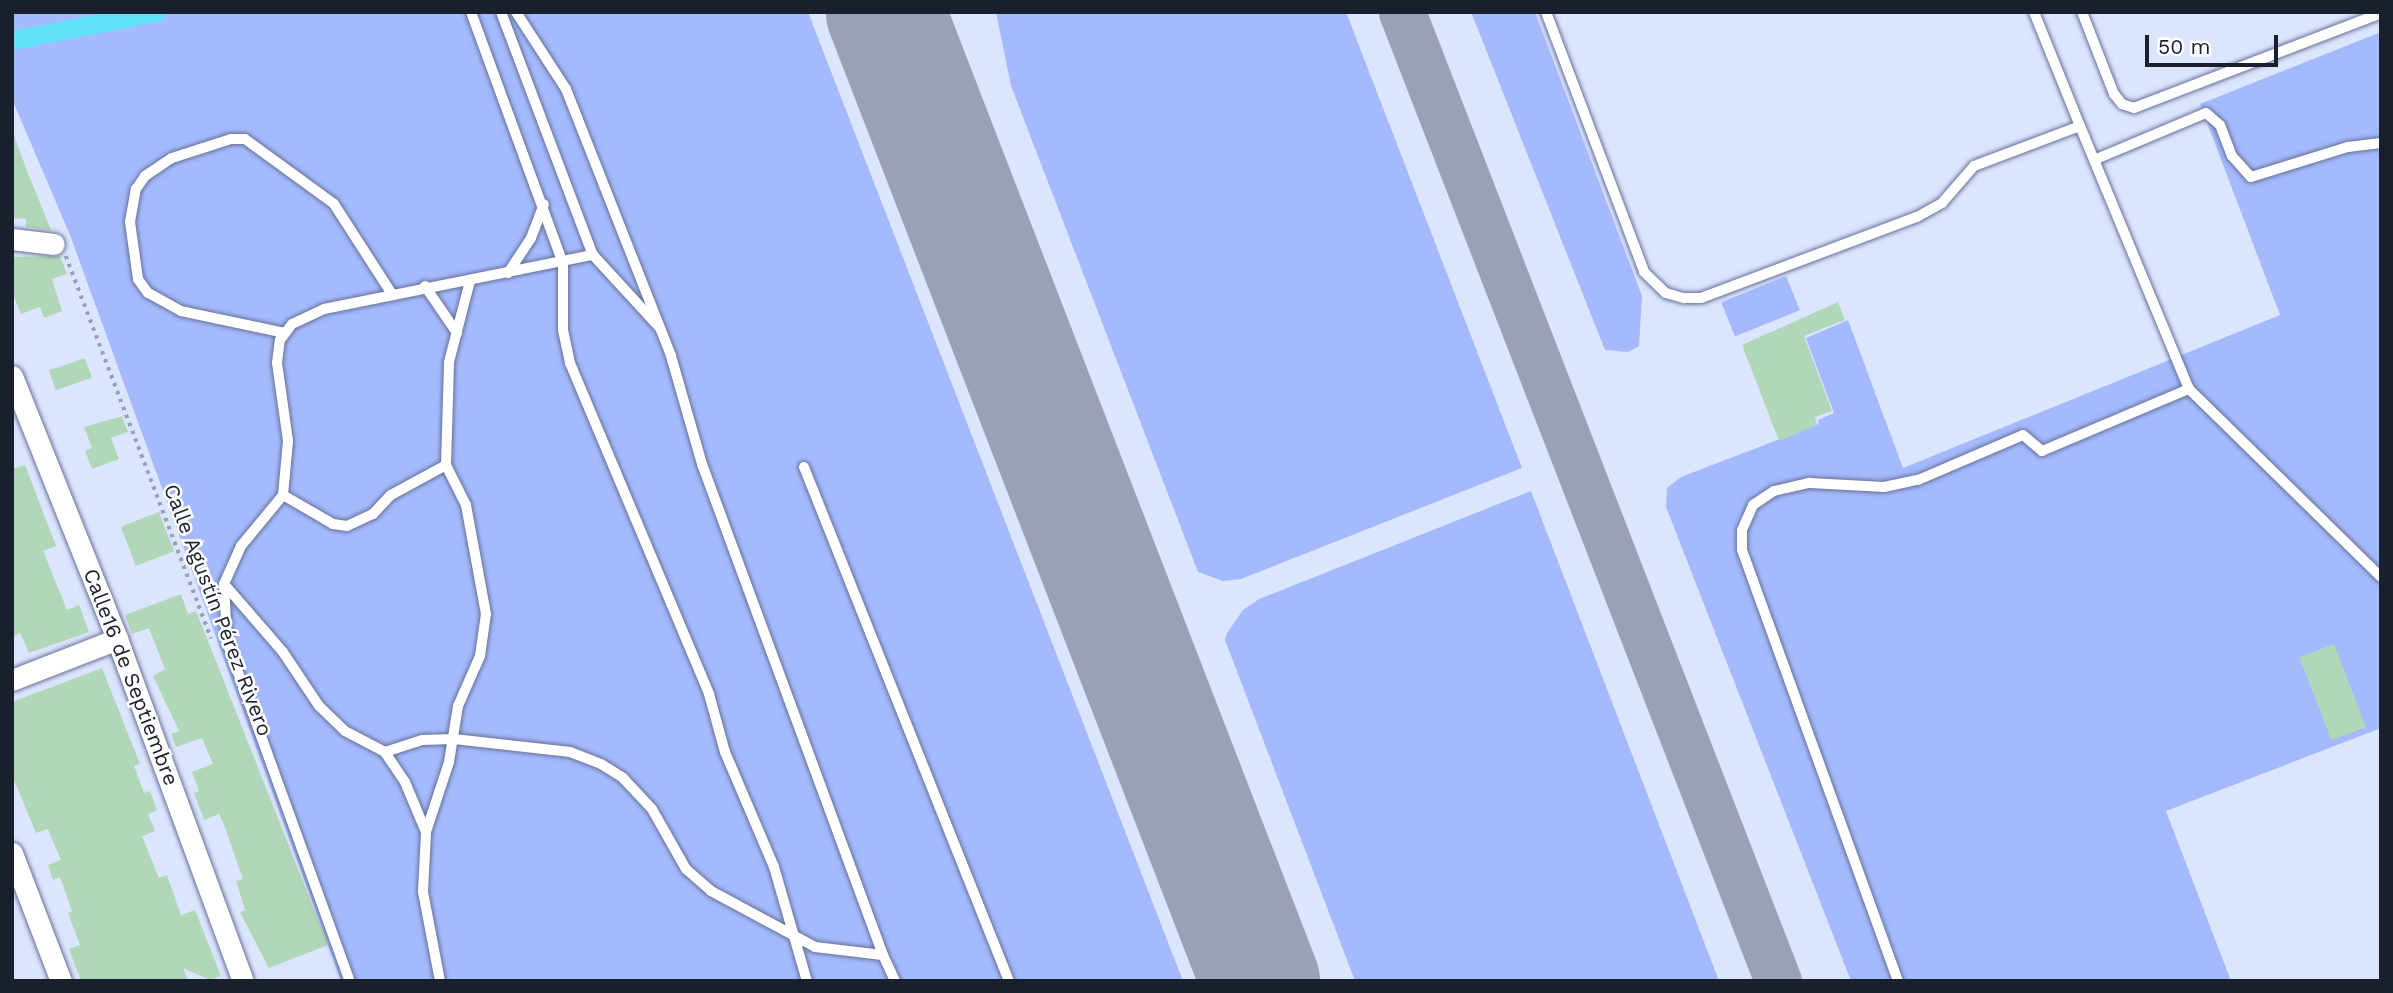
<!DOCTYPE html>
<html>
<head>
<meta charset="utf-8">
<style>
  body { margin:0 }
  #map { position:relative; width:2393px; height:993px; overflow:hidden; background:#dce5fe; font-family:"Work Sans",sans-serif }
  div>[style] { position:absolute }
  .green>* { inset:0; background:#a5bafe; transform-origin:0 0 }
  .canal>* { height:19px; margin:-9.5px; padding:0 9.5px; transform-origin:9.5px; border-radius:9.5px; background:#5fe2f8 }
  .taxiway>* { height:47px; margin:-23.5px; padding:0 23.5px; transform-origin:23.5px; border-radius:23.5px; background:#9aa1b6 }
  .runway>* { height:119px; margin:-59.5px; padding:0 59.5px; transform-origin:59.5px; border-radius:59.5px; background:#9aa1b6 }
  .building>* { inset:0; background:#b0d7b7; transform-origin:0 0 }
  .path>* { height:3.5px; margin-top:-1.75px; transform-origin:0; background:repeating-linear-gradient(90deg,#979fb4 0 3.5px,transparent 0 8.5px) }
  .roads { filter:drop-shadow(0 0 2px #657196) drop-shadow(0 0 2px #657196) }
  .service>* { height:10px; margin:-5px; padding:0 5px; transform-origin:5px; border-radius:5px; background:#fff }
  .minor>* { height:21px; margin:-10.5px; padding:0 10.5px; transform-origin:10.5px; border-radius:10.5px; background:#fff }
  span { translate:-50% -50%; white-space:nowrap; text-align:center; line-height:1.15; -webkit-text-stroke:5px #fff; paint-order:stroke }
  .street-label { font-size:21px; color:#1a1f2e }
  .frame { position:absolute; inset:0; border:14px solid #1a1f2e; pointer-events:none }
  .scale { position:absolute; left:2145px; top:35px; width:133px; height:32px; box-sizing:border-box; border:4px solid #1a1f2e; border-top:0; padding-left:9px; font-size:21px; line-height:24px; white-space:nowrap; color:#1a1f2e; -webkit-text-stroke:5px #fff; paint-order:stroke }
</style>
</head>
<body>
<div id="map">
  <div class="green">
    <div style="clip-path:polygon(12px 12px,808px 12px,1183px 981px,341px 981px,70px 235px,12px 99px)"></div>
    <div style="clip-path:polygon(996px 12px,1346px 12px,1522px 468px,1241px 579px,1223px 581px,1198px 572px,1011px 86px)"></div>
    <div style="clip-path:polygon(1471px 12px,1535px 12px,1642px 296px,1639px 346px,1628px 352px,1605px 350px)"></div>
    <div style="clip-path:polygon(2381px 32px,2381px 728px,2166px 811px,2231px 981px,1851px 981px,1666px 507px,1667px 488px,1681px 477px,1819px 424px,1818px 420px,1834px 413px,1806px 338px,1848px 320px,1903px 468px,2280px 315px,2200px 104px)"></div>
    <div style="left:1786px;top:276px;width:37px;height:70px;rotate:68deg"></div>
    <div style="clip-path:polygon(1531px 491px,1719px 981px,1355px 981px,1225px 640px,1227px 633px,1243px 610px,1259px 599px)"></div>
  </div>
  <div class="canal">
    <div style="left:12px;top:40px;width:147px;rotate:-11deg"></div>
  </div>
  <div class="taxiway">
    <div style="left:902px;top:12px;width:202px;rotate:73.3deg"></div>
    <div style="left:1402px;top:12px;width:1039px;rotate:68.79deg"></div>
  </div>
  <div class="runway">
    <div style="left:885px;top:12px;width:1039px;rotate:68.84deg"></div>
  </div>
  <div class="building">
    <div style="clip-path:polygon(14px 135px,27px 171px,51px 230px,26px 227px,26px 219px,12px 218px)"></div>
    <div style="clip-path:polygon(60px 256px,67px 274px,52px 279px,62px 311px,44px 318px,40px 307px,21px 314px,12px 292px,12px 257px)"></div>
    <div style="clip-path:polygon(1838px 302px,1845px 320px,1804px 336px,1832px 411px,1815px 417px,1817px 425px,1779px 441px,1742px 345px)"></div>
    <div style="left:85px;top:358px;width:21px;height:38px;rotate:71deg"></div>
    <div style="clip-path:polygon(122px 416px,128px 432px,111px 438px,119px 459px,92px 469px,85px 451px,92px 448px,84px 427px)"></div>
    <div style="clip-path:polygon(25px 465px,56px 546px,43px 551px,67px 610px,79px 605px,89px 632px,29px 653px,20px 633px,12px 637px,12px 469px)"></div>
    <div style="left:159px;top:512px;width:42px;height:41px;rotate:69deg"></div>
    <div style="clip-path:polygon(181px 594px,188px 614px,196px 611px,212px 651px,328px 945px,269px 968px,240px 912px,245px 910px,236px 881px,243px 879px,224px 825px,219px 814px,204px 820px,194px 793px,199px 791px,192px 772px,213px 764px,202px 738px,176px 747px,171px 734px,179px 731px,153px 676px,165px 669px,149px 628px,132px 634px,125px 615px)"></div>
    <div style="left:2334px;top:644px;width:89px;height:37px;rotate:69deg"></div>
    <div style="clip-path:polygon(102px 668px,140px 764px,134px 766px,144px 793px,150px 791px,157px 810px,148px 814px,155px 831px,142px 836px,159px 878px,167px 875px,181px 915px,195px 910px,221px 976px,210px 980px,183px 968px,188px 981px,81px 981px,69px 949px,80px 945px,68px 913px,72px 911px,60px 877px,53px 880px,48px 865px,61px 860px,48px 829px,36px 833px,12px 775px,12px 702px)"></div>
  </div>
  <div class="path">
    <div style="left:66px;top:256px;width:409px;rotate:69.2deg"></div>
  </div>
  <div class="roads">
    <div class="service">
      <div style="left:471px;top:12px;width:267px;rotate:69.9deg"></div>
      <div style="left:563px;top:263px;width:67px;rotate:90deg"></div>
      <div style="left:563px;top:330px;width:34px;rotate:78deg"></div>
      <div style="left:570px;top:363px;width:359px;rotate:67.2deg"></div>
      <div style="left:709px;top:694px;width:60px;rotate:74.6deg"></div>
      <div style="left:725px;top:752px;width:125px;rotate:66.9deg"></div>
      <div style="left:774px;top:867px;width:119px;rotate:73.9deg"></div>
      <div style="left:501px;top:12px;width:260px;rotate:69.3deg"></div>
      <div style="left:516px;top:12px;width:92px;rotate:57deg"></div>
      <div style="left:566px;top:89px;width:287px;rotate:68.5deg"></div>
      <div style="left:671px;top:356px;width:112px;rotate:74deg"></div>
      <div style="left:702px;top:464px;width:523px;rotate:69.76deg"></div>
      <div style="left:1546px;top:12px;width:278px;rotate:69.3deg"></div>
      <div style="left:1644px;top:272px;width:30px;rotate:44deg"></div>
      <div style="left:1666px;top:293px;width:19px;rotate:16deg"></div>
      <div style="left:1684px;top:298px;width:17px"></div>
      <div style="left:1701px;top:298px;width:231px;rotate:-20.6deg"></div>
      <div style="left:1917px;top:217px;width:29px;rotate:-29deg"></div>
      <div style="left:1942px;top:203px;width:49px;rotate:-49.1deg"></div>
      <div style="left:1974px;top:166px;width:113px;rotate:-20.7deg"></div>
      <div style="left:2080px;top:126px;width:123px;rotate:-112deg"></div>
      <div style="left:2082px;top:12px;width:88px;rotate:68.7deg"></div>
      <div style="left:2114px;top:94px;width:13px;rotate:51deg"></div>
      <div style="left:2122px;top:104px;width:13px;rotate:18deg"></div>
      <div style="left:2134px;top:108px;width:265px;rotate:-21deg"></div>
      <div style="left:2080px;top:126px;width:285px;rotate:67.5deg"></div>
      <div style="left:2189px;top:389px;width:269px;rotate:44.4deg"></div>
      <div style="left:2094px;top:160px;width:121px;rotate:-22.8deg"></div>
      <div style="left:2206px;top:113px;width:18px;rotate:41deg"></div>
      <div style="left:2220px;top:125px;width:33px;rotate:69deg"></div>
      <div style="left:2232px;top:156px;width:28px;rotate:48deg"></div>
      <div style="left:2251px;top:177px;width:102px;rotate:-17.2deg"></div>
      <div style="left:2348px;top:147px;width:33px;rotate:-7deg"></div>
      <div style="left:508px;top:273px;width:42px;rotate:-56.7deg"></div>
      <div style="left:531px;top:238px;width:36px;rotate:-69deg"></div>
      <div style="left:425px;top:286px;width:57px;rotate:55.8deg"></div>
      <div style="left:285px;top:333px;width:106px;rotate:-168.1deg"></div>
      <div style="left:181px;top:311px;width:38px;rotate:-151deg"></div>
      <div style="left:148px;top:293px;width:17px;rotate:-126deg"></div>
      <div style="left:138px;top:279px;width:58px;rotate:-98deg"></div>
      <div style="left:130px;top:222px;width:34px;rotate:-80deg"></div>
      <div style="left:136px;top:189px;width:16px;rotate:-55deg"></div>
      <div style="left:145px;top:176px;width:32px;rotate:-34deg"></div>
      <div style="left:172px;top:158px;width:62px;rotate:-17.9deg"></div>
      <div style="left:231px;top:139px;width:14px"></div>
      <div style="left:245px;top:139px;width:110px;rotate:36.1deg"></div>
      <div style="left:334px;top:204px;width:107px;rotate:57.2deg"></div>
      <div style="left:804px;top:467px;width:553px;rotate:68.26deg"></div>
      <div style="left:283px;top:495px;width:58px;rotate:30.1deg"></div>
      <div style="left:333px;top:524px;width:14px;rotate:8deg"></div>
      <div style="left:347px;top:526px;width:29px;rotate:-25deg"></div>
      <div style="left:373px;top:514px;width:26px;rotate:-47deg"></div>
      <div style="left:391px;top:495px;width:63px;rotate:-28.6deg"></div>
      <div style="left:224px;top:584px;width:58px;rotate:87deg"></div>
      <div style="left:227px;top:642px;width:361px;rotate:70.1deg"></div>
      <div style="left:385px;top:752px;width:39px;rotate:-18deg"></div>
      <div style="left:422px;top:740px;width:32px;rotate:-2deg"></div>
      <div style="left:454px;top:739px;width:117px;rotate:6.4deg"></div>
      <div style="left:570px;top:752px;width:33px;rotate:21deg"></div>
      <div style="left:601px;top:764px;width:26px;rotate:32deg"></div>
      <div style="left:623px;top:778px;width:42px;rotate:46.9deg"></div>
      <div style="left:652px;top:809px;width:69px;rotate:60.5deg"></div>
      <div style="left:686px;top:869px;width:33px;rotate:41deg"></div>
      <div style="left:711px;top:891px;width:118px;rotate:28.3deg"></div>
      <div style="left:815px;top:947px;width:68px;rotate:6.7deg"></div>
      <div style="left:883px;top:955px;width:29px;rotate:65deg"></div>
      <div style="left:426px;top:832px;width:54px;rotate:-112.8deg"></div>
      <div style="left:405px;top:782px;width:36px;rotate:-124deg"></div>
      <div style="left:385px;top:752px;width:45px;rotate:-152.3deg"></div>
      <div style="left:345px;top:731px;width:36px;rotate:-136deg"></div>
      <div style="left:319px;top:706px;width:65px;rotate:-123.7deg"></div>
      <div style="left:283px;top:652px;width:90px;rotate:-130.9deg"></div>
      <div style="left:224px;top:584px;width:42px;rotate:-65.9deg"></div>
      <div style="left:241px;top:546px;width:66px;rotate:-50.5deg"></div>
      <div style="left:283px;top:495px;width:54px;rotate:-84.7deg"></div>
      <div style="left:288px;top:441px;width:79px;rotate:-98deg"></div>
      <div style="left:277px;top:363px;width:23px;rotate:-83deg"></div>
      <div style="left:280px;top:340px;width:20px;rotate:-53deg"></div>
      <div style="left:292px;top:324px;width:35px;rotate:-25deg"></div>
      <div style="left:324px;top:309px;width:274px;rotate:-11.4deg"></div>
      <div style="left:593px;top:255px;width:99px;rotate:47.5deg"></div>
      <div style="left:440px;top:981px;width:91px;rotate:-100.8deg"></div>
      <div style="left:423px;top:892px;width:60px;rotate:-87.1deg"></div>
      <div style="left:426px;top:832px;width:74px;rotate:-71.8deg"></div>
      <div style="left:449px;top:762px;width:57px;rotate:-80.9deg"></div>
      <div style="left:458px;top:706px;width:55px;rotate:-66.3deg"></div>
      <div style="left:480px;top:656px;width:42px;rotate:-81.9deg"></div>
      <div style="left:486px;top:614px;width:111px;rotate:-100.4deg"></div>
      <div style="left:466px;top:505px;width:45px;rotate:-116.6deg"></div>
      <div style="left:446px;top:465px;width:103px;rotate:-88.3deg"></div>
      <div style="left:449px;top:362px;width:84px;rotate:-75.5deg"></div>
      <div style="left:1898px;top:981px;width:458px;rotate:-109.9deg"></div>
      <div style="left:1742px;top:550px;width:20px;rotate:-90deg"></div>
      <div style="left:1742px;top:530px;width:27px;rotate:-66deg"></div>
      <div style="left:1753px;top:505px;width:25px;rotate:-34deg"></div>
      <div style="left:1774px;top:491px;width:37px;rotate:-13deg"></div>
      <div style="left:1810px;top:483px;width:74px;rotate:3.1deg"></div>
      <div style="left:1884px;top:487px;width:35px;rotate:-12deg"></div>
      <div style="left:1918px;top:480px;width:114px;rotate:-23.2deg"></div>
      <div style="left:2023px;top:435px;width:25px;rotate:40deg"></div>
      <div style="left:2042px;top:451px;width:160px;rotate:-22.9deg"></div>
    </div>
    <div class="minor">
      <div style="left:12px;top:239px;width:42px;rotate:6.8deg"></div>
      <div style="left:12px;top:376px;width:283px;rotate:68.2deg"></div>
      <div style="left:117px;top:639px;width:364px;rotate:69.8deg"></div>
      <div style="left:12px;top:680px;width:113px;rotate:-21.3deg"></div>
      <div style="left:12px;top:853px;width:137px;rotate:69.1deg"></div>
    </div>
  </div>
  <div class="street-label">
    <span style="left:218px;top:610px;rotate:69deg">Calle Agustín Pérez Rivero</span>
    <span style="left:131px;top:677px;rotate:69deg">Calle16 de Septiembre</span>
  </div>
  <div class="frame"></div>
  <div class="scale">50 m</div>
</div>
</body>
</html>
